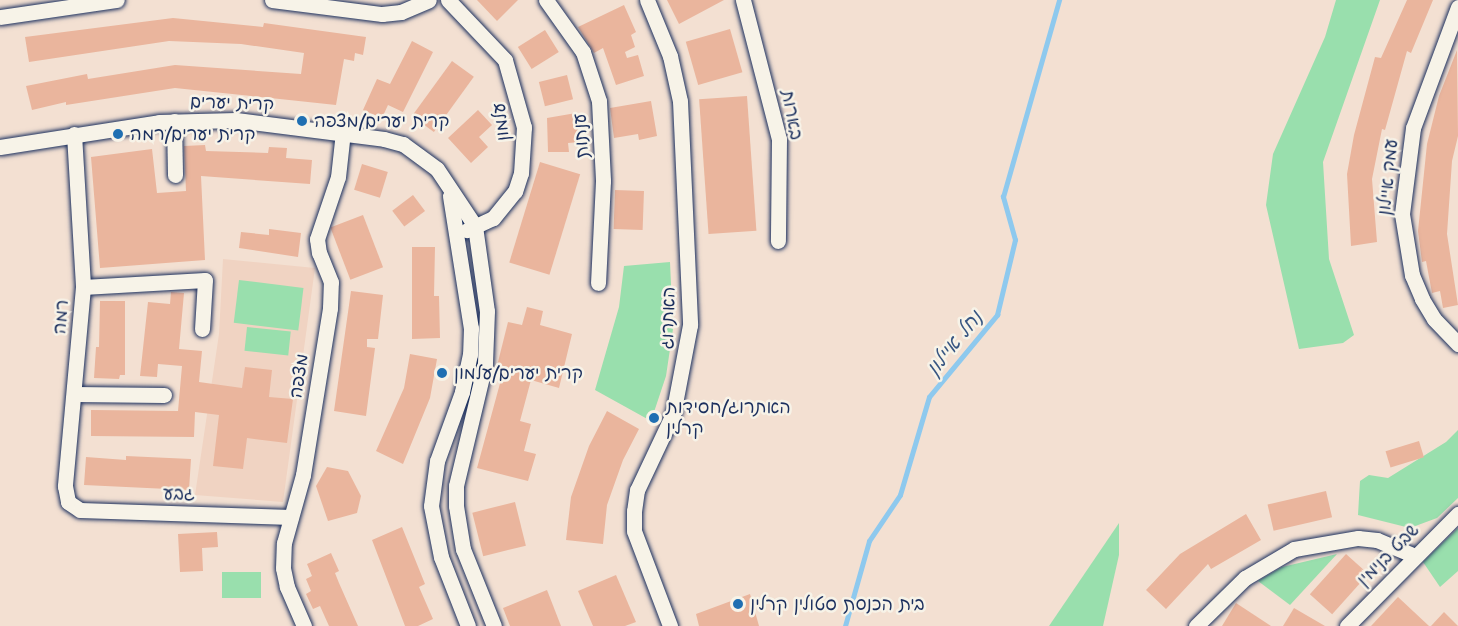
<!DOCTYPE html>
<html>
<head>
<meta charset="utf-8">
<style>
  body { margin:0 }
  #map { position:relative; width:1458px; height:626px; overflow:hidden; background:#f3e0d2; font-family:"Shantell Sans","Playpen Sans Hebrew",sans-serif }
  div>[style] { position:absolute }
  .built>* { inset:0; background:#f0d3c2 }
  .green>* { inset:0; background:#99dfad; transform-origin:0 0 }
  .stream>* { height:4.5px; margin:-2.25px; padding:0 2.25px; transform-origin:2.25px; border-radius:2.25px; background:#8ec9ee }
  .building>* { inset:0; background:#eab59d; transform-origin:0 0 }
  .roads { filter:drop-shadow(0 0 2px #1b2f5e) drop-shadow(0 0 2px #1b2f5e) }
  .street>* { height:15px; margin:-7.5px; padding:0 7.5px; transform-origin:7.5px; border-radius:7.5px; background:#f7f3e8 }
  .dots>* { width:16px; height:16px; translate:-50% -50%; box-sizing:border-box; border:3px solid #f7f3e8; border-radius:50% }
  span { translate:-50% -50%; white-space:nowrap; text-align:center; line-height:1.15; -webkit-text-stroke:5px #f7f3e8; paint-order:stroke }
  .street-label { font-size:18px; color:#1b2f5e }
  .poi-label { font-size:18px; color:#1b2f5e }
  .left { translate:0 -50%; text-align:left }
  .water-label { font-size:20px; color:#385682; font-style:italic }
</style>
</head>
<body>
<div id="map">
  <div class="built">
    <div style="clip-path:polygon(223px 259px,315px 268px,283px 502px,195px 495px,219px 334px)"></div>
  </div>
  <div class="green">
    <div style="clip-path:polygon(1336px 0,1380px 0,1323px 162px,1329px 259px,1354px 335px,1343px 343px,1299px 349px,1266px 205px,1273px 154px,1325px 37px)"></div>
    <div style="clip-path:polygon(670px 262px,673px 329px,666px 376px,651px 421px,595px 390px,619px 307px,624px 266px)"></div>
    <div style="left:239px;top:280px;width:65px;height:43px;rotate:7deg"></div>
    <div style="left:247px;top:327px;width:44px;height:24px;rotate:6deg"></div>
    <div style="clip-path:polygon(1458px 430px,1458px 498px,1437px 518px,1410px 528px,1358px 515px,1360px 481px,1369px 475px,1388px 478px,1446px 442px)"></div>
    <div style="clip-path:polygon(1119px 523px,1119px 555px,1103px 626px,1049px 626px)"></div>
    <div style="clip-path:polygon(1458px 528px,1458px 571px,1440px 587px,1423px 562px)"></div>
    <div style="clip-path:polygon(1337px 554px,1290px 605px,1258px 581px,1282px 567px)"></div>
    <div style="left:261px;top:572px;width:26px;height:39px;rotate:90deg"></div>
  </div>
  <div class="stream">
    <div style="left:845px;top:626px;width:88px;rotate:-74.2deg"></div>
    <div style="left:869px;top:541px;width:55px;rotate:-56deg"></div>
    <div style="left:900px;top:495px;width:102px;rotate:-73.5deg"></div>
    <div style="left:929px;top:397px;width:107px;rotate:-50.3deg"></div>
    <div style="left:997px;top:315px;width:77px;rotate:-76.5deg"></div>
    <div style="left:1015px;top:240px;width:45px;rotate:-105.6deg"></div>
    <div style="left:1003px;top:197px;width:205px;rotate:-74.1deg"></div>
  </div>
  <div class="building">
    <div style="clip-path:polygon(477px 0,518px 0,497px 21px)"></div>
    <div style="clip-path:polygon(667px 0,724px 0,679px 24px)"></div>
    <div style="clip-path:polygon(1407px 0,1433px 0,1411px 53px,1407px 51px,1385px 130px,1382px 129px,1372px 179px,1377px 242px,1351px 246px,1347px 174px,1354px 135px,1375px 57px,1381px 58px)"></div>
    <div style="clip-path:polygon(624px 5px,636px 32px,631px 35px,635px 47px,625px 52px,627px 58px,638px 55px,644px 76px,616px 85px,603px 48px,594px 53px,578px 27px)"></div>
    <div style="clip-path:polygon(173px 18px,263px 27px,264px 23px,366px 37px,363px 55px,355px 53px,354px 61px,344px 59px,336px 105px,175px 88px,66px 105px,66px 102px,32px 110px,26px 86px,87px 74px,88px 79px,175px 65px,301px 74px,304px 53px,241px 44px,169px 41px,29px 62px,25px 37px)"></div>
    <div style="left:730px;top:29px;width:45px;height:46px;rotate:74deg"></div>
    <div style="left:545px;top:30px;width:26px;height:32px;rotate:58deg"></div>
    <div style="clip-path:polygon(412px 41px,433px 52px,403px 112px,388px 105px,382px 118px,363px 110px,377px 79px,390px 84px)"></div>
    <div style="clip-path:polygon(1457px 50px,1458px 136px,1452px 161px,1447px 234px,1458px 305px,1443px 308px,1440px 291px,1432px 293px,1426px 261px,1422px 262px,1418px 231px,1427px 144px,1439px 96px)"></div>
    <div style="left:452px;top:61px;width:27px;height:68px;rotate:36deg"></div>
    <div style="left:567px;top:75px;width:25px;height:29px;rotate:76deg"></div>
    <div style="left:747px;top:96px;width:135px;height:48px;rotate:86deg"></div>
    <div style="clip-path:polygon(651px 101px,657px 136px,639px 140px,638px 134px,614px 138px,610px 108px)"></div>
    <div style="clip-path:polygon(478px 110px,492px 125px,479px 137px,488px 147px,471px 163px,448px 138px)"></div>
    <div style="clip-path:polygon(576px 113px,580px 142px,568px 143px,569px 152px,548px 152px,547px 118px)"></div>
    <div style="clip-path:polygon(205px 145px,206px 151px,268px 153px,269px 147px,287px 148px,286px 158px,312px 160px,310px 184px,201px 176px,205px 260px,100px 268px,91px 157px,152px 149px,157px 193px,186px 191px,184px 146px)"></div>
    <div style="left:540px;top:162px;width:42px;height:105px;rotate:17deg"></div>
    <div style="left:362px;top:164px;width:27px;height:27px;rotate:17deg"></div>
    <div style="left:615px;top:190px;width:29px;height:39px;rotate:2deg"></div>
    <div style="left:413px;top:195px;width:20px;height:26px;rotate:53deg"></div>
    <div style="left:363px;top:215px;width:56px;height:35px;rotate:69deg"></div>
    <div style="clip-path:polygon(269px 229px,301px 233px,298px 257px,239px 248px,241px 232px,269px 235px)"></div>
    <div style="clip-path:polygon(412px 247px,435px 247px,434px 296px,439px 296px,440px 338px,412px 339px)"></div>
    <div style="clip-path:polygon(351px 291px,383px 295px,378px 339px,367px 339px,367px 347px,375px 348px,366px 416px,334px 411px)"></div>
    <div style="clip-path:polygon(171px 292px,184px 293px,179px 349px,202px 351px,199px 382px,242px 388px,245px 367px,272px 370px,269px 397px,293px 399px,287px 443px,247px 438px,243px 469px,213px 466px,219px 415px,195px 412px,194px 437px,91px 436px,91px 410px,178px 411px,182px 366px,158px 364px,157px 377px,140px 376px,148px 302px,170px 304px)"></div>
    <div style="clip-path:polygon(100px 301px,125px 301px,125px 375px,120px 375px,119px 379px,94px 378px,96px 347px,99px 347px)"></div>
    <div style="clip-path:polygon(527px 307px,543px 311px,540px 325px,572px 334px,559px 388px,531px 380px,520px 421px,531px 424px,524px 451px,536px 454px,528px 481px,477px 468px,502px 376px,495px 374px,508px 322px,522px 325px)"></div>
    <div style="clip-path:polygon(410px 354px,437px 359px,430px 398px,403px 464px,376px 451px,404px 388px)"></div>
    <div style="clip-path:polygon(607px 411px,639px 429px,623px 460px,607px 505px,603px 544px,566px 540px,571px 497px,589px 446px)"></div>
    <div style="left:1419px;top:441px;width:17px;height:35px;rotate:73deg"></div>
    <div style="clip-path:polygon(126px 456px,191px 459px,189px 490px,84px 485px,86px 457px,126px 460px)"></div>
    <div style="clip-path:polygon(327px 467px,348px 471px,361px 496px,357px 513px,328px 521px,316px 486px)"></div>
    <div style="left:1326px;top:491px;width:27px;height:60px;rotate:77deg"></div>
    <div style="left:515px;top:502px;width:45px;height:44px;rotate:76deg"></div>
    <div style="clip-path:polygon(1246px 514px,1261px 540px,1211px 569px,1208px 564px,1166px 609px,1146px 590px,1180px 554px)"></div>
    <div style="clip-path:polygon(402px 527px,425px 584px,419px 587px,433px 619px,418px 626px,405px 626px,372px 540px)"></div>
    <div style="clip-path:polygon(217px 532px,218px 547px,202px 548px,203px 571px,180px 572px,178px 534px)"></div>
    <div style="clip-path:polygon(331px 553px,339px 571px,335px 573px,339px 583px,358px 626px,329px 626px,320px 606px,313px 609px,306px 594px,311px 591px,306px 579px,312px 576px,307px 564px)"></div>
    <div style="left:1346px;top:554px;width:30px;height:54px;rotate:42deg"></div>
    <div style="clip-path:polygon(616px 575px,636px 622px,625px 626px,593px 626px,578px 591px)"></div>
    <div style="clip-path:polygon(547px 590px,561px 626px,510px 626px,503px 608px)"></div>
    <div style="clip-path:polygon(750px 594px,759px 626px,699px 626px,696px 614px)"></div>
    <div style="clip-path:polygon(1398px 597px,1429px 626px,1371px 626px)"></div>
    <div style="clip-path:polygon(1236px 603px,1271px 626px,1222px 626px)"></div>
    <div style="clip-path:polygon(1294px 608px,1325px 626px,1283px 626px)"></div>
    <div style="clip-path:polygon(1444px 612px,1458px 626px,1431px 626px)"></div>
  </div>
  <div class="roads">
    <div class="street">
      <div style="left:272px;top:0;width:111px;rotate:7.3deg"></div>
      <div style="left:382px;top:14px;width:19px;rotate:-6deg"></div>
      <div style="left:401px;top:12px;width:30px;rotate:-23deg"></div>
      <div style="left:448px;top:0;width:83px;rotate:46.5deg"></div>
      <div style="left:505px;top:60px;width:70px;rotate:74.2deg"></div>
      <div style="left:524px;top:127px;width:46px;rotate:93.7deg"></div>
      <div style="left:521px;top:173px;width:19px;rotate:108deg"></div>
      <div style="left:515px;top:191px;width:35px;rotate:129deg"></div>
      <div style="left:493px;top:218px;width:29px;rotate:155deg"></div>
      <div style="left:546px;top:0;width:64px;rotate:54.6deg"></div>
      <div style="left:583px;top:52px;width:52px;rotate:71.9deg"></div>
      <div style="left:599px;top:101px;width:80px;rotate:87.1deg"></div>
      <div style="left:603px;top:181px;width:102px;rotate:92.8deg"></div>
      <div style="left:647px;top:0;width:61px;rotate:67.7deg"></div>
      <div style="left:670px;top:56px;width:46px;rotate:77.5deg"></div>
      <div style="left:680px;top:101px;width:224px;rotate:87.4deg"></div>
      <div style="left:690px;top:325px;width:91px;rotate:100.8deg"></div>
      <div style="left:673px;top:414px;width:84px;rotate:115.3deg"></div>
      <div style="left:637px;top:490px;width:21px;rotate:98deg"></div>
      <div style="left:634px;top:511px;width:20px;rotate:90deg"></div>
      <div style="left:634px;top:531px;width:102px;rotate:69.2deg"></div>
      <div style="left:743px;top:0;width:144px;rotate:75.5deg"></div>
      <div style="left:779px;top:139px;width:102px;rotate:90.6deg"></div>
      <div style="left:1458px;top:7px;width:129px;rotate:110.4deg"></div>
      <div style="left:1413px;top:128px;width:87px;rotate:97.3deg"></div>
      <div style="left:1402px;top:214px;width:62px;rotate:80.7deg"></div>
      <div style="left:1412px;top:275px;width:26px;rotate:67deg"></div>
      <div style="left:1422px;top:299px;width:23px;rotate:59deg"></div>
      <div style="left:1434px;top:319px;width:35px;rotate:46deg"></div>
      <div style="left:0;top:17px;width:118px;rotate:-8.3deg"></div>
      <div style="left:174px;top:121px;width:54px;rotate:88.9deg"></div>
      <div style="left:74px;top:134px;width:153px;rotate:86.6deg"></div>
      <div style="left:83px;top:287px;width:200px;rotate:95.2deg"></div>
      <div style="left:65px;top:486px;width:16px;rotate:79deg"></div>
      <div style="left:68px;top:502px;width:14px;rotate:34deg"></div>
      <div style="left:80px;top:510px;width:211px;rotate:1.9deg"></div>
      <div style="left:0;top:147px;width:161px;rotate:-8.9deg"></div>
      <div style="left:159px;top:122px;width:77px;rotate:-1.5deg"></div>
      <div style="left:236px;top:120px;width:149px;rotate:7.3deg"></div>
      <div style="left:384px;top:139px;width:20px;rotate:15deg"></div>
      <div style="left:403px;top:144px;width:42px;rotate:36.3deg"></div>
      <div style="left:437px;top:169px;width:69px;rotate:56.3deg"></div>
      <div style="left:475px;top:226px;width:86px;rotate:82deg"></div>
      <div style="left:487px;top:311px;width:53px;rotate:92.2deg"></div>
      <div style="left:485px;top:364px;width:125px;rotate:103.4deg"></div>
      <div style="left:456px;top:486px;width:20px;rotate:90deg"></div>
      <div style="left:456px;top:506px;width:44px;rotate:80.8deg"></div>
      <div style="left:463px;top:549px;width:83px;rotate:68.1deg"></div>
      <div style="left:450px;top:196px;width:134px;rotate:81deg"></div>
      <div style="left:471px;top:328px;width:26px;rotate:92deg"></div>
      <div style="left:470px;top:354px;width:39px;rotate:102deg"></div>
      <div style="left:462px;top:392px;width:73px;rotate:109.9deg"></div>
      <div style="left:437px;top:461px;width:45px;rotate:97.6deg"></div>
      <div style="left:431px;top:506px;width:52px;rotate:78.9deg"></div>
      <div style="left:441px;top:557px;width:74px;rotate:68.6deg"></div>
      <div style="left:83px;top:287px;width:122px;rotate:-3.3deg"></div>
      <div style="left:205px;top:280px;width:49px;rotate:93.5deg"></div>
      <div style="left:74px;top:394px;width:90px;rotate:0.6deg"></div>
      <div style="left:304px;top:626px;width:43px;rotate:-113.6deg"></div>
      <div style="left:287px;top:587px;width:19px;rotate:-102deg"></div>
      <div style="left:283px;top:568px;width:25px;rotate:-88deg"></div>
      <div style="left:284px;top:543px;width:71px;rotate:-74.4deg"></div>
      <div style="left:303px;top:475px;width:169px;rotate:-80.8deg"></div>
      <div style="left:330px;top:308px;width:26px;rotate:-88deg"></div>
      <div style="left:331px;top:282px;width:31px;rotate:-112deg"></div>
      <div style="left:319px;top:253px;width:14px;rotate:-98deg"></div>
      <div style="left:317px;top:239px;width:65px;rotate:-71.3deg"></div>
      <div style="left:338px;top:177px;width:45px;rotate:-83.7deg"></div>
      <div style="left:1196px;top:626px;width:69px;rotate:-44.4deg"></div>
      <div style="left:1245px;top:578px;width:57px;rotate:-30.6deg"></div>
      <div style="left:1294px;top:549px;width:65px;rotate:-9.8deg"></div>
      <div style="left:1358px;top:538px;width:19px;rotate:6deg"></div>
      <div style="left:1377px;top:540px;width:41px;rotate:22.8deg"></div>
      <div style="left:1347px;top:626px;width:158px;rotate:-45.3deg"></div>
    </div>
  </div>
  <div class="dots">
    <div style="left:302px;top:121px;background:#1f6fb2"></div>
    <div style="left:118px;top:134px;background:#1f6fb2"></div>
    <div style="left:442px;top:373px;background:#1f6fb2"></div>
    <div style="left:654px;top:418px;background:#1f6fb2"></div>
    <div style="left:738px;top:604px;background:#1f6fb2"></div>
  </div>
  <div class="street-label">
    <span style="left:232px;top:103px;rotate:2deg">קרית יערים</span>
    <span style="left:792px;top:115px;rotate:79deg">בארות</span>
    <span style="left:501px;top:122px;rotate:-97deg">עלמון</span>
    <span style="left:581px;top:136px;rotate:-94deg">ענתות</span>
    <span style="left:1388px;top:177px;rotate:-84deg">עמק איילון</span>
    <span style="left:61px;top:317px;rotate:-85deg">רמה</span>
    <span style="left:668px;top:318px;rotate:-88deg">האתרוג</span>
    <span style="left:299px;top:376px;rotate:-81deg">מצפה</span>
    <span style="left:179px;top:494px;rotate:2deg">גבע</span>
    <span style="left:1388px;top:555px;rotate:-45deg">שבט בנימין</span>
  </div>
  <div class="poi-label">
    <span class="left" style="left:314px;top:121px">קרית יערים/מצפה</span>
    <span class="left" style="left:130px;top:134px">קרית יערים/רמה</span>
    <span class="left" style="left:454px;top:373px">קרית יערים/עלמון</span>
    <span class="left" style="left:666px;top:418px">האתרוג/חסידות<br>קרלין</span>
    <span class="left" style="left:750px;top:604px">בית הכנסת סטולין קרלין</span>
  </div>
  <div class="water-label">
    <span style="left:954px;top:343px;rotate:-51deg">נחל איילון</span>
  </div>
</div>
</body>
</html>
